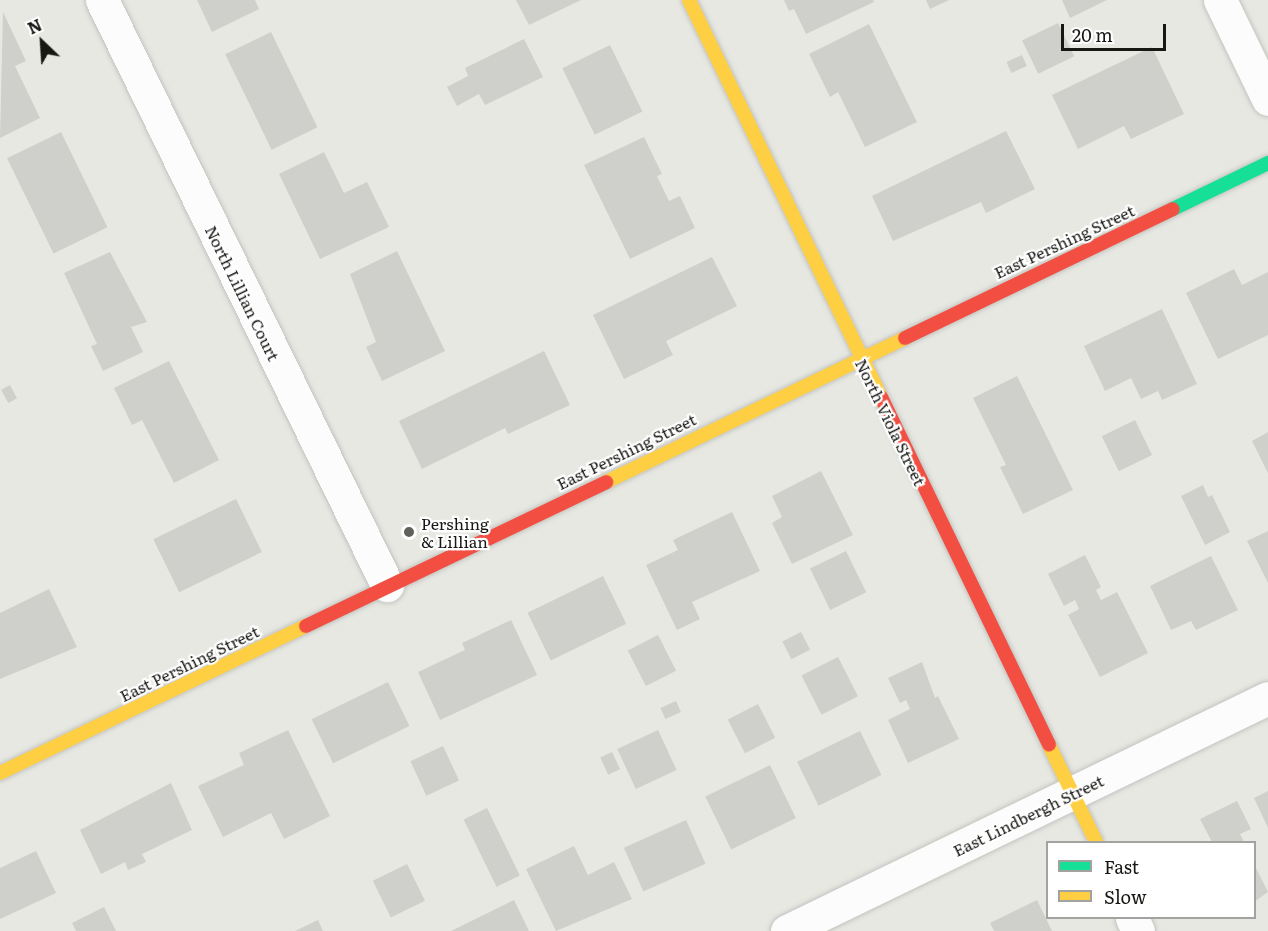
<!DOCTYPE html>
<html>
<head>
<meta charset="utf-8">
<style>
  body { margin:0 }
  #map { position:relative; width:1268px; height:931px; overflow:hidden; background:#e7e8e2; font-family:Literata,serif }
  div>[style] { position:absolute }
  .building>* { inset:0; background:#cfd0cb; transform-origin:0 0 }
  .roads { filter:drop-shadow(0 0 2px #c3c4c0) drop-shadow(0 0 2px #c3c4c0) }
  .street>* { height:33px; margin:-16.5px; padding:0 16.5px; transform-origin:16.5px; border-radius:16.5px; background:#fbfcfb }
  .fast>* { height:14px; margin:-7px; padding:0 7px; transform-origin:7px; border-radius:7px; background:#16e098 }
  .slow>* { height:14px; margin:-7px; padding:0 7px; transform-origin:7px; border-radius:7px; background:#ffcf43 }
  .jam>* { height:14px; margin:-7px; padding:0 7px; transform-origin:7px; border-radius:7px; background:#f24e42 }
  .dots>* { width:16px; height:16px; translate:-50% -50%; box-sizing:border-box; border:3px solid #fff; border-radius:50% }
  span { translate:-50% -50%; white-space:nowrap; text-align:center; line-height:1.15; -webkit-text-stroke:4.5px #fff; paint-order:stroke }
  .street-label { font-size:16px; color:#171814 }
  .poi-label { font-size:16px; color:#171814 }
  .left { translate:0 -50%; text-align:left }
  .legend { position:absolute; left:1046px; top:841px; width:210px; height:78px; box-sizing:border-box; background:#fff; border:2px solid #a2a3a1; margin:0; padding:8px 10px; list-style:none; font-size:18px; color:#171814 }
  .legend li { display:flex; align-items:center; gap:12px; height:30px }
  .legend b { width:30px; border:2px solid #a2a3a1 }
  .north { position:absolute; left:12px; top:12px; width:60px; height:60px; -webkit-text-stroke:4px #fff; paint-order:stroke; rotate:335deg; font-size:16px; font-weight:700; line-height:24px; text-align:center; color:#171814 }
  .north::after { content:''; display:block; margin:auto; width:21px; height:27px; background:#171814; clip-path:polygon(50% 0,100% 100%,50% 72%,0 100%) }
  .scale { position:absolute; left:1061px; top:24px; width:105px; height:27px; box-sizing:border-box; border:3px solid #171814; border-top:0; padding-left:8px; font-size:18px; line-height:21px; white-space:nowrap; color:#171814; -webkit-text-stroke:4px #fff; paint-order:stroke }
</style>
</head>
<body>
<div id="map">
  <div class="building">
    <div style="clip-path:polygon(197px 0,255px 0,259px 9px,212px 32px)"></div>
    <div style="clip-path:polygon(516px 0,581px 0,529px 25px)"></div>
    <div style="clip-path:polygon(784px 0,873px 0,874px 2px,806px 34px,794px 9px,789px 11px)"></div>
    <div style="clip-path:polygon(926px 0,949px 0,930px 9px)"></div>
    <div style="clip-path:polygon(1062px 0,1107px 0,1070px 18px)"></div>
    <div style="clip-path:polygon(3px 12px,26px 61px,15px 66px,40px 118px,0 138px)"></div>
    <div style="left:1058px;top:23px;width:37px;height:40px;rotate:64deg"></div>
    <div style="clip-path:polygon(869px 24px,917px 122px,865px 147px,838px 92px,830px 97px,809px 54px)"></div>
    <div style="left:271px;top:32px;width:106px;height:51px;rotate:64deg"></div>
    <div style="clip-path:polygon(524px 39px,543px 77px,485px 105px,479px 94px,457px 106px,447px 87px,468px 76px,465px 68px)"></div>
    <div style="left:610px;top:45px;width:74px;height:53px;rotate:64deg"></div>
    <div style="clip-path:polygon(1152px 47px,1184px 114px,1131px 139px,1124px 126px,1078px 149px,1052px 95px)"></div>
    <div style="left:1022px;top:55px;width:12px;height:17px;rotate:66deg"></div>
    <div style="clip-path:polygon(1006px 131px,1035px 189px,986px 213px,981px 202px,893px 241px,872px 196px)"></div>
    <div style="left:61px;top:132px;width:106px;height:60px;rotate:64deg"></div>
    <div style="clip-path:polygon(644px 137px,662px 174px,657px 176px,669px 201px,680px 196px,695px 228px,630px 259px,584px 165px)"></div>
    <div style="clip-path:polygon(324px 152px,344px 193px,367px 182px,389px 227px,320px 259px,279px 174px)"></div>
    <div style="clip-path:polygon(397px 251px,445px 351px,382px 381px,366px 347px,376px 342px,350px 274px)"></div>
    <div style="clip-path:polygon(110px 252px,147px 322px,131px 327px,143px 352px,103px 371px,91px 346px,97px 344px,64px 273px)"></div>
    <div style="clip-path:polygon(712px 257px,737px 306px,666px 341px,673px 355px,624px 379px,593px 315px)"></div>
    <div style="clip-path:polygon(1234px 269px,1242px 285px,1268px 272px,1268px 335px,1218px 359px,1186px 293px)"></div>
    <div style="clip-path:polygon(1162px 309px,1197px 384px,1162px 400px,1158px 391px,1141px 399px,1131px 378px,1105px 391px,1084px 346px)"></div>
    <div style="clip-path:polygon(544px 351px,570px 405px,508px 434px,505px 428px,422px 469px,399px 421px)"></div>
    <div style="clip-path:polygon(169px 361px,219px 460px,174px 483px,142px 420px,132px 425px,114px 388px)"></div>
    <div style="clip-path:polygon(1017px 376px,1073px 490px,1023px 514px,1000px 467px,1006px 465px,973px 398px)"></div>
    <div style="left:10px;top:385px;width:15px;height:10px;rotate:62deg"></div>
    <div style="left:1135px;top:420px;width:39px;height:37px;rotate:64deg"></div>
    <div style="clip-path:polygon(1268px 432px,1268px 473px,1252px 441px)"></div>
    <div style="clip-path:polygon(821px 471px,853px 535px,792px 564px,772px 523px,782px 517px,772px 496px)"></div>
    <div style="clip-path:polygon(1203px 485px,1208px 497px,1212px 495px,1230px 532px,1205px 545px,1181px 496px)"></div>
    <div style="left:236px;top:499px;width:59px;height:92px;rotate:64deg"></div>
    <div style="clip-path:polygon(732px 512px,760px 571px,692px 602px,700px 619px,677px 630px,646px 565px,678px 550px,673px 540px)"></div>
    <div style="clip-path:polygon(1268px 531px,1268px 583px,1247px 541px)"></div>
    <div style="left:846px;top:551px;width:46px;height:40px;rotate:64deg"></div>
    <div style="clip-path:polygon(1085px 555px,1101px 587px,1096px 590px,1101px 600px,1117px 592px,1148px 653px,1100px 677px,1068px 615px,1079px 609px,1075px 600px,1064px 606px,1048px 574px)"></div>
    <div style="clip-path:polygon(1211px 556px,1238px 610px,1196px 630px,1191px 621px,1171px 630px,1150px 586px)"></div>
    <div style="left:603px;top:576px;width:53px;height:84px;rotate:64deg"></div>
    <div style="clip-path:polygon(49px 589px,77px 647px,0 679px,0 613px)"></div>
    <div style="clip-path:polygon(511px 620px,537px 675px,440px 720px,418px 672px,465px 650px,462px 643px)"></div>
    <div style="left:801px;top:632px;width:20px;height:21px;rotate:63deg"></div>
    <div style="left:658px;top:635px;width:40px;height:34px;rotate:63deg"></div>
    <div style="left:838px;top:657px;width:44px;height:41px;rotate:63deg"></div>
    <div style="clip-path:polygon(922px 662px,935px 698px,938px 696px,959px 739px,908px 763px,888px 720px,910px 709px,906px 700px,900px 703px,888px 678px)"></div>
    <div style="left:388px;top:682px;width:49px;height:85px;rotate:64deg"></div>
    <div style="left:676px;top:701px;width:12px;height:17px;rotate:66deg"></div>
    <div style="left:758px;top:704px;width:38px;height:34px;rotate:63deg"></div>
    <div style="clip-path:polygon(288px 730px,330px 816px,284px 839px,271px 813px,223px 837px,198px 786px,244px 765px,239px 753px)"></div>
    <div style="left:658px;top:730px;width:44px;height:45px;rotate:65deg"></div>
    <div style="left:860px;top:731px;width:49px;height:70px;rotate:64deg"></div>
    <div style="left:443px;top:746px;width:38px;height:36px;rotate:65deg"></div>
    <div style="left:612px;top:752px;width:19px;height:13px;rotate:65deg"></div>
    <div style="left:770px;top:765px;width:59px;height:72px;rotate:64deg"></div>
    <div style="clip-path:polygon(171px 783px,192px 830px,142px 854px,146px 862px,128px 870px,125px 862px,101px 874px,80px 830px)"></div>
    <div style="clip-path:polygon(1268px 791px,1268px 828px,1254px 798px)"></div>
    <div style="clip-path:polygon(1237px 801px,1251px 829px,1240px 834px,1244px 842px,1212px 842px,1200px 819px)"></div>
    <div style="left:487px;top:808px;width:75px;height:26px;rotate:64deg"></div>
    <div style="left:686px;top:820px;width:48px;height:68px;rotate:66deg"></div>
    <div style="clip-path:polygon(574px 846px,588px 875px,614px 862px,632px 899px,556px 931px,526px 869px)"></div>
    <div style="clip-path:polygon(36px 851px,56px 893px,0 919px,0 868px)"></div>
    <div style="left:407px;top:864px;width:41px;height:38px;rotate:64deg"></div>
    <div style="clip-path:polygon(1254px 864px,1268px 892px,1254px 902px)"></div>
    <div style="clip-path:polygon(514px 900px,529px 931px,451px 931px)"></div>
    <div style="clip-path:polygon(1037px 900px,1052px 931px,994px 931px,990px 923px)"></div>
    <div style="clip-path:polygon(104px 907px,116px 931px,76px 931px,72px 923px)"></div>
    <div style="clip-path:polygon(318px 920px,323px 931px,295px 931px)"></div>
  </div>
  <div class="roads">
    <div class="street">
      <div style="left:102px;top:0;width:651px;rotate:64.03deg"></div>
      <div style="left:1220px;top:0;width:110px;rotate:64.1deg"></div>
      <div style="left:1132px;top:918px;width:14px;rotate:65deg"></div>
      <div style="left:787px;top:931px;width:534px;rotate:-25.85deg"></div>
    </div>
    <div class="fast">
      <div style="left:1173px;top:209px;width:106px;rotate:-25.8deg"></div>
    </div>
    <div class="slow">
      <div style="left:689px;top:0;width:441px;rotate:64.2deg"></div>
      <div style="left:606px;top:482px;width:332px;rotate:-25.7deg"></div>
      <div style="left:1049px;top:745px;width:108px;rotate:64.1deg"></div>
      <div style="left:0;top:773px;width:339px;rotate:-25.7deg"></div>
    </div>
    <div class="jam">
      <div style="left:905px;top:338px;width:297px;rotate:-25.7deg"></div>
      <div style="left:881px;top:397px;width:386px;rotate:64.2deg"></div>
      <div style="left:306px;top:626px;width:333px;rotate:-25.6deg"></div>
    </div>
  </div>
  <div class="dots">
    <div style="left:409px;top:532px;background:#60615c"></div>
  </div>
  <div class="street-label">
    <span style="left:1064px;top:241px;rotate:-25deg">East Pershing Street</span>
    <span style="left:243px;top:293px;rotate:64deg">North Lillian Court</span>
    <span style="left:891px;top:422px;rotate:64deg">North Viola Street</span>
    <span style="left:626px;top:451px;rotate:-26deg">East Pershing Street</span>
    <span style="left:189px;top:663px;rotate:-26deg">East Pershing Street</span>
    <span style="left:1028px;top:815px;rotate:-26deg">East Lindbergh Street</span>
  </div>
  <div class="poi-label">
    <span class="left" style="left:421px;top:532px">Pershing<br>&amp; Lillian</span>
  </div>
  <ul class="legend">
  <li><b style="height:8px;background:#16e098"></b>Fast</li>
  <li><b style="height:8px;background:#ffcf43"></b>Slow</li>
  </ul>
  <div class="north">N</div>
  <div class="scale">20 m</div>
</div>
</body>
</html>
